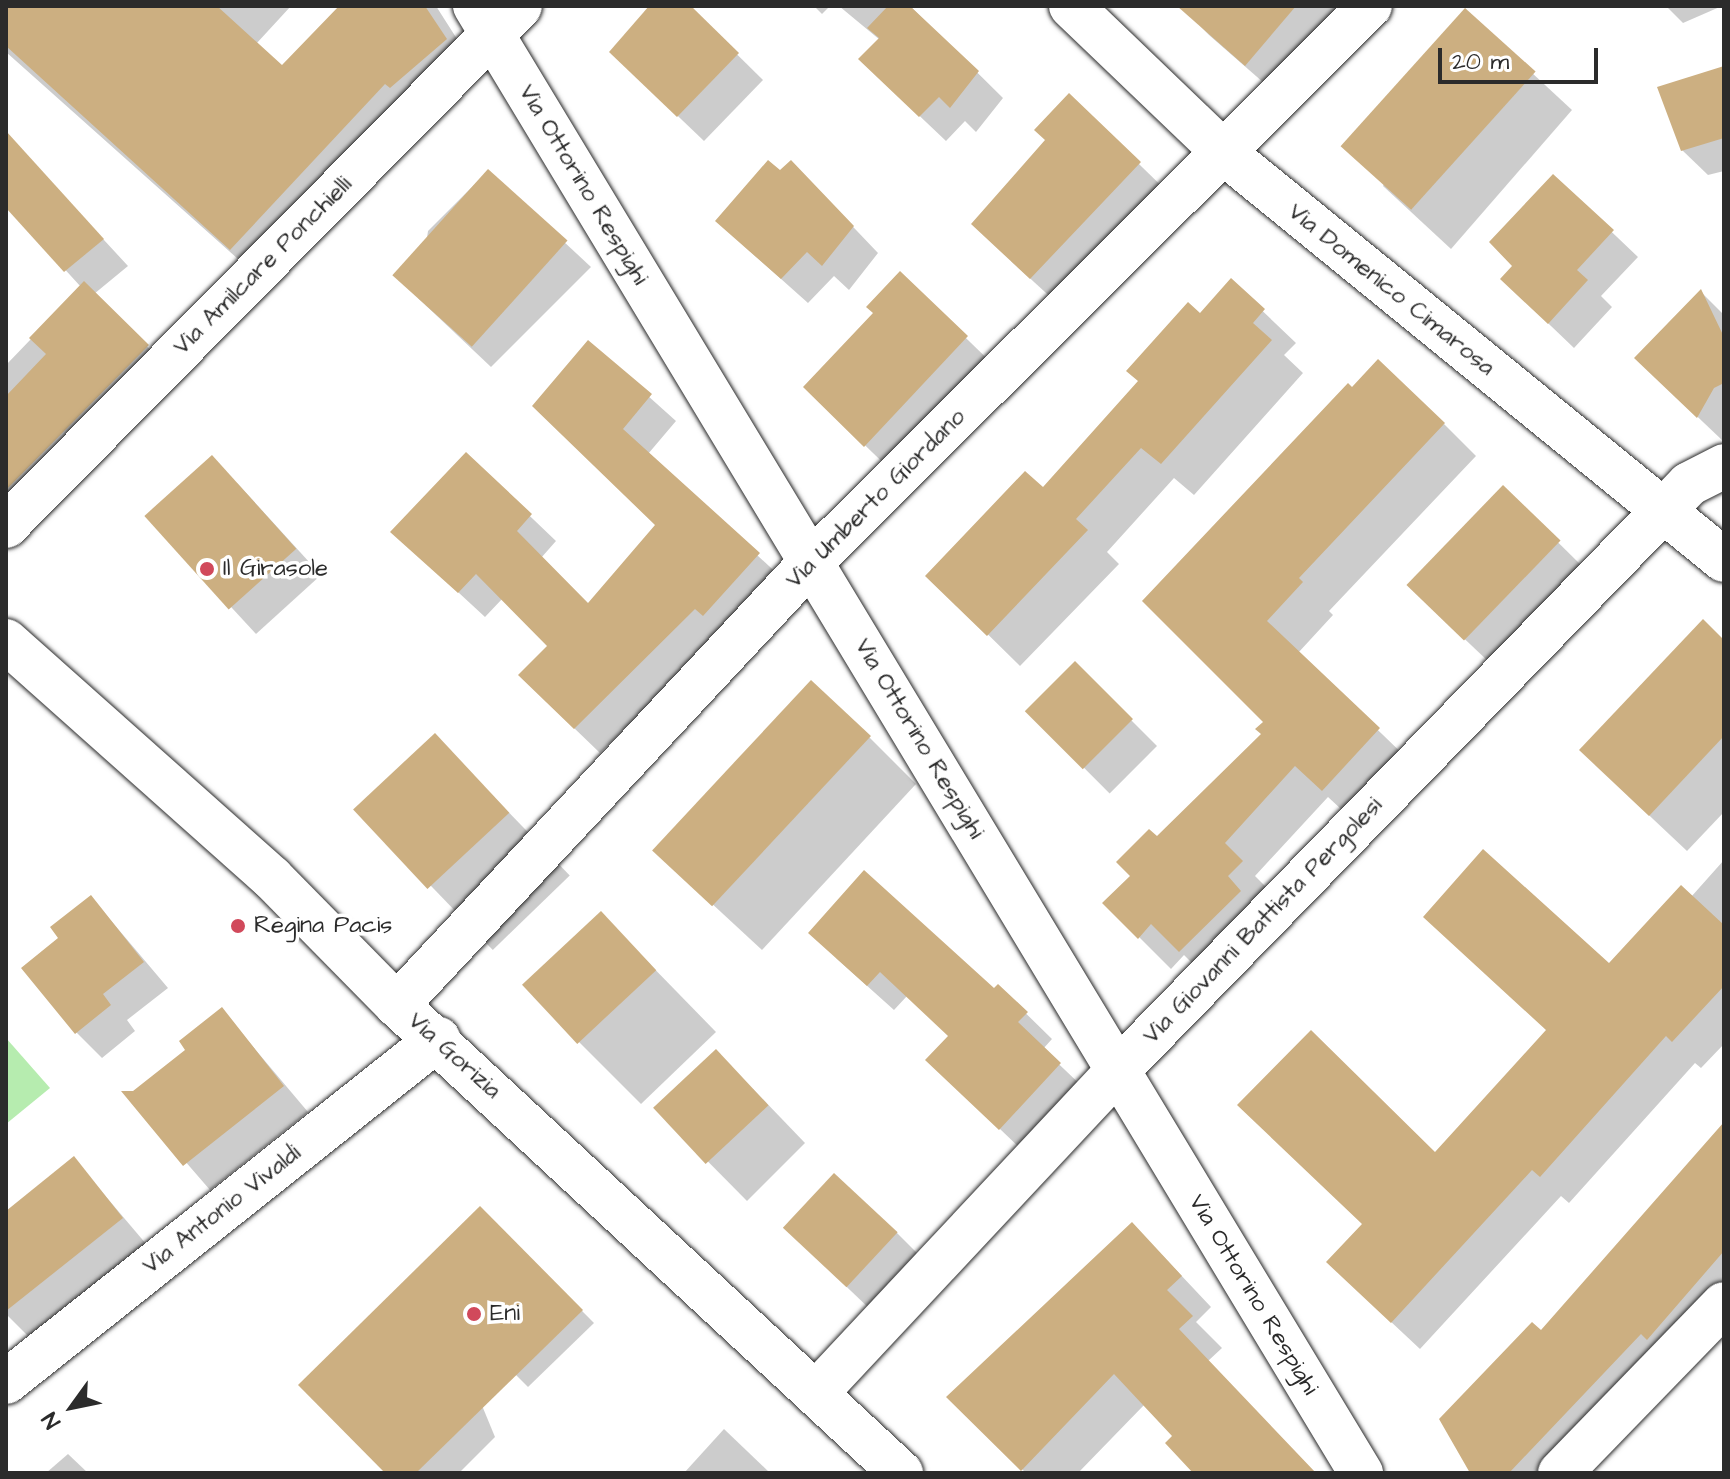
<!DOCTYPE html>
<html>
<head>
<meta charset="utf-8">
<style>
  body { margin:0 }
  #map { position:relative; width:1730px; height:1479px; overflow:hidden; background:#fff; font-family:"Architects Daughter",sans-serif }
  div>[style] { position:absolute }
  .green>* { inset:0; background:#b6ecaf }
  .shadow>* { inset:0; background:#0003; transform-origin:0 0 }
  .building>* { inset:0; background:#ccaf81; transform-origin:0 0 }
  .roads { filter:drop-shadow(0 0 2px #2b2b2b) drop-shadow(0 0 2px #2b2b2b) }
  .street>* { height:44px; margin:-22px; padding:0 22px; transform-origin:22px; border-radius:22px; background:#fff }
  .secondary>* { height:44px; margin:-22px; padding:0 22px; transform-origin:22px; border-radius:22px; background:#fff }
  .dots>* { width:22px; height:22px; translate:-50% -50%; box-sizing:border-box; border:4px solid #fff; border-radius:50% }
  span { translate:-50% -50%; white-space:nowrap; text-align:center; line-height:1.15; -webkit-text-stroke:7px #fff; paint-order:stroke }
  .street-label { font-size:24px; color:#2b2b2b }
  .poi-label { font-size:24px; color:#2b2b2b }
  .left { translate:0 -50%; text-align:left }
  .frame { position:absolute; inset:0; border:8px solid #2b2b2b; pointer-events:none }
  .north { position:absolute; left:32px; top:1367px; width:80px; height:80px; -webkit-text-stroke:6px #fff; paint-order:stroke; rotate:237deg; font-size:22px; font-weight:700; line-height:32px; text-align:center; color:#2b2b2b }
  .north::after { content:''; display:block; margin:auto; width:28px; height:36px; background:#2b2b2b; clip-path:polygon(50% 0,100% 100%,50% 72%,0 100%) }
  .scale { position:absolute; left:1438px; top:48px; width:160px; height:36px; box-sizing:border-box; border:4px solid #2b2b2b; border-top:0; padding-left:10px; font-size:24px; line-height:28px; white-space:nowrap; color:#2b2b2b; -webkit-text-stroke:6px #fff; paint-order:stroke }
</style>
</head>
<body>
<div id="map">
  <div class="green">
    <div style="clip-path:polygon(6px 1038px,50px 1088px,6px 1124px)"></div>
  </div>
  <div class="shadow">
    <div style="clip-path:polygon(6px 6px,291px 6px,256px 44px,282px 68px,342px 6px,436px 6px,480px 75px,266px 284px,6px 52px)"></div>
    <div style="clip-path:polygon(651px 6px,688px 6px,763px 80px,704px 141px,637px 77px)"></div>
    <div style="clip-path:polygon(814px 6px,830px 6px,822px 14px)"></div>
    <div style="clip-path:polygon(839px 6px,910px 6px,1003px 98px,976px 132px,965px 121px,946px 141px,887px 85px,880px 40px)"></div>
    <div style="clip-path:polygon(1186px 6px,1343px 6px,1272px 90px,1209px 35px,1184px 9px)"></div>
    <div style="clip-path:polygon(1666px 6px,1722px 6px,1683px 23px)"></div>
    <div style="clip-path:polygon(1465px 11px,1572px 110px,1451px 249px,1383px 186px)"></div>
    <div style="clip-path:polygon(1724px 68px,1724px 171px,1708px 175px,1682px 150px)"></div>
    <div style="clip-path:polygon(1069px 96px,1177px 201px,1069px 314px,1011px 261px,1047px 140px)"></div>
    <div style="clip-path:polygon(20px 149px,128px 266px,94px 294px,179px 378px,6px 527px,6px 365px,81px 287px,6px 205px,6px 162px)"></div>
    <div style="clip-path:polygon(488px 171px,591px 267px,491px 367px,418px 298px,428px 231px)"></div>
    <div style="clip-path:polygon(780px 173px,816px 188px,878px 253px,849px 290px,834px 276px,808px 303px,744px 246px)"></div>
    <div style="clip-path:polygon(1553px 176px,1638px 257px,1601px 296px,1612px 307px,1574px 348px,1528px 304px,1515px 266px)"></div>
    <div style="clip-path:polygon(900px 274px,1004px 375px,903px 482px,843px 424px,875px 313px)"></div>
    <div style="clip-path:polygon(1231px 281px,1296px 343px,1284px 355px,1303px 373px,1194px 495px,1174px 478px,1107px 552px,1119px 564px,1020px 666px,960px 607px,1043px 490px)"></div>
    <div style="clip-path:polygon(1701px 292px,1724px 315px,1723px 441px,1662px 383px)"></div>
    <div style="clip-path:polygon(589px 343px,676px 421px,648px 454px,784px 580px,722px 633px,600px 753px,546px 701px,550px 646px,503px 598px,485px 617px,393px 532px,466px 455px,556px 541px,541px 558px,588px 605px,657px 525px)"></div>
    <div style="clip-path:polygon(1444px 424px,1476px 456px,1329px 611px,1333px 615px,1298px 653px,1411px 762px,1355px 822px,1328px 797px,1255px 876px,1273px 894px,1212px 983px,1184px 955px,1171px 969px,1105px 903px,1132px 876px,1157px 839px,1263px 734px,1265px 722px,1145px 601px)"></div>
    <div style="clip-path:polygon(237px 483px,321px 575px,256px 634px,147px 516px)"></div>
    <div style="clip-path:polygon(1503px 488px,1584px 568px,1490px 663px,1434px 610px)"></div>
    <div style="clip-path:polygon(1724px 642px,1724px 812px,1687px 851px,1619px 787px)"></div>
    <div style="left:1075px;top:664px;width:116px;height:67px;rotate:45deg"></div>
    <div style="left:435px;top:736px;width:194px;height:107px;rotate:46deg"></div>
    <div style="clip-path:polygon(869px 737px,916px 784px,762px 950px,655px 851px)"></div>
    <div style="clip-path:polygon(1724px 860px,1724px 1044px,1701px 1068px,1695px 1063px,1569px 1203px,1561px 1196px,1420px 1349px,1357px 1290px,1435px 1155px,1609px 966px,1691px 897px)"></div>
    <div style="clip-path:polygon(91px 897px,168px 988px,127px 1020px,135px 1031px,102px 1058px,76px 1032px,61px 939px)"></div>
    <div style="clip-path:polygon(601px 914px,716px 1032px,641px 1104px,579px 1042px)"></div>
    <div style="clip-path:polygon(836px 958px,994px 991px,998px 986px,1052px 1039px,1043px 1049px,1086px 1090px,1026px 1154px,954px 1085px,950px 1037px,907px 996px,894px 1010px)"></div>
    <div style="clip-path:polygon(222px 1010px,308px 1112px,210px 1190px,126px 1093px,134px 1093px,188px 1050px)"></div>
    <div style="clip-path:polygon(753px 1089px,805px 1143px,747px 1201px,657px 1110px)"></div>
    <div style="clip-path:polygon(1724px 1123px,1724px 1317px,1568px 1473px,1472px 1473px,1541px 1333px)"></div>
    <div style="clip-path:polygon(74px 1159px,147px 1245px,30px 1338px,6px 1314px,6px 1214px)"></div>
    <div style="clip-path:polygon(480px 1208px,594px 1323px,528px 1387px,516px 1375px)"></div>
    <div style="clip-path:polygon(785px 1228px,897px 1233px,944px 1280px,895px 1333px)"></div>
    <div style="clip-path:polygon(1162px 1255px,1211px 1307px,1196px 1322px,1222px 1348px,1208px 1361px,1315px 1473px,1196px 1473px,1175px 1436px,1145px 1404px,1078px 1473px,1026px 1473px,949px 1397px)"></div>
    <div style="clip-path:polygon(436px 1294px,495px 1437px,459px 1473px,388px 1473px)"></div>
    <div style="clip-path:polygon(724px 1429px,770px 1473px,684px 1473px)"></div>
    <div style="clip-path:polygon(68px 1454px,88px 1473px,46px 1473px)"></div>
  </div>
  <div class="building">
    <div style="clip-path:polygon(6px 6px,217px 6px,282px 65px,339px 6px,425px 6px,447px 39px,390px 88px,385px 84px,230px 250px,6px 46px)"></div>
    <div style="clip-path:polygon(649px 6px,691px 6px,739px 53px,677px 117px,609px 52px)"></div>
    <div style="clip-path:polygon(888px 6px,910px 6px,979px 71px,950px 108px,939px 97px,919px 117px,858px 59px,879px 38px,867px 28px)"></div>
    <div style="clip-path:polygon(1177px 6px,1296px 6px,1245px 66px)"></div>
    <div style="left:1465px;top:8px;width:95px;height:186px;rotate:42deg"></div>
    <div style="clip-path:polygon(1724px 66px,1724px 138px,1681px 151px,1657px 87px)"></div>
    <div style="clip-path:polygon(1069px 93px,1141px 162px,1030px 279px,971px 224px,1045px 140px,1034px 130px)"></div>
    <div style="clip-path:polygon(6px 131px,104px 239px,64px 272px,6px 208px)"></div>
    <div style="clip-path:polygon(768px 160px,780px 170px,791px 160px,854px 226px,822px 266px,807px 252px,781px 279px,715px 221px)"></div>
    <div style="left:488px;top:169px;width:107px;height:143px;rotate:42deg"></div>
    <div style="clip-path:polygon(1553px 174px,1614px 230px,1577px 270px,1588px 280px,1548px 324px,1500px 279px,1512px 266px,1489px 242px)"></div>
    <div style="clip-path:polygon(900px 271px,968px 336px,864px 447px,803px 387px,873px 313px,866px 307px)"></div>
    <div style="clip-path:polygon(1231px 278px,1265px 309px,1253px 323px,1272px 340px,1161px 464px,1141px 448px,1076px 519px,1088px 530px,987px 636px,925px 576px,1025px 471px,1043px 487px,1138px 381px,1126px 371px,1188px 302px,1200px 313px)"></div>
    <div style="clip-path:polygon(84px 281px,149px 345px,6px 490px,6px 396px,46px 354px,29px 338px)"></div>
    <div style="clip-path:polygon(1701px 289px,1724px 337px,1724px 383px,1714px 388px,1697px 418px,1634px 358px)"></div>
    <div style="clip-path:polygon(588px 340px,652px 394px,623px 429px,760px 553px,703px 616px,695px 609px,574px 729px,518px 675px,547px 646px,476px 574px,458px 593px,390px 532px,466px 452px,532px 514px,517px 531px,588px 603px,655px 525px,532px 406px)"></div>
    <div style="clip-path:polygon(1378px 359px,1445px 423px,1299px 578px,1303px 582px,1267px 621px,1380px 728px,1322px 791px,1295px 766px,1225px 843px,1243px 861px,1228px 876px,1241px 891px,1179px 952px,1151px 924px,1138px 939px,1102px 903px,1130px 876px,1116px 862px,1149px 829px,1157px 836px,1261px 734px,1255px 729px,1263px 722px,1142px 601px,1348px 383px,1352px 387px)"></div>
    <div style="left:212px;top:455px;width:126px;height:91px;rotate:48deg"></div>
    <div style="left:1503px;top:485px;width:80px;height:139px;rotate:44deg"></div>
    <div style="clip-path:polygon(1703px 619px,1724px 640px,1724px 736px,1649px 816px,1579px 750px)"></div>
    <div style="left:1075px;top:661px;width:82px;height:71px;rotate:45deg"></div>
    <div style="left:811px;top:680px;width:82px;height:233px;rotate:43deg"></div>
    <div style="left:435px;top:733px;width:109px;height:112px;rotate:47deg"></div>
    <div style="clip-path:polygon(1483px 849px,1609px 963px,1681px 885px,1724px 925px,1724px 986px,1672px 1042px,1666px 1036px,1540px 1177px,1532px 1170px,1391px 1323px,1326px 1262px,1362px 1224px,1237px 1105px,1311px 1030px,1435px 1152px,1546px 1030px,1423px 917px)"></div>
    <div style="clip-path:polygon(864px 870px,994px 988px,998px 984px,1028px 1012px,1018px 1022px,1061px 1063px,999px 1130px,925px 1060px,948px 1036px,880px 972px,867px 986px,808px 933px)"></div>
    <div style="clip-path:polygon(91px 895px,144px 962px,103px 994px,111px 1005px,75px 1034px,21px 968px,58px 938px,50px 927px)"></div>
    <div style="left:601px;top:911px;width:81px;height:108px;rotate:47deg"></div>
    <div style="clip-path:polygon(222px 1007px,284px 1086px,183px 1166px,121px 1091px,133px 1091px,185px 1050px,179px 1041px)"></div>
    <div style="left:716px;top:1049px;width:77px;height:86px;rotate:47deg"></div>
    <div style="clip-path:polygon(1724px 1122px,1724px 1251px,1647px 1340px,1641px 1334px,1509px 1473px,1470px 1473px,1439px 1419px,1532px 1322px,1541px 1330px)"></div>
    <div style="clip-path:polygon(74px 1156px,123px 1218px,6px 1311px,6px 1211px)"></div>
    <div style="left:834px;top:1173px;width:87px;height:75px;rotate:43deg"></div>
    <div style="clip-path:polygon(480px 1206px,583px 1310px,416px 1473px,385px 1473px,298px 1385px)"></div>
    <div style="clip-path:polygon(1132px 1222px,1182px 1276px,1167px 1290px,1193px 1316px,1179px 1329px,1316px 1473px,1193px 1473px,1165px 1443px,1172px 1436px,1114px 1374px,1021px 1471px,946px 1397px)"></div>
  </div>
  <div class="roads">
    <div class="street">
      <div style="left:475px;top:6px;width:1714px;rotate:58.87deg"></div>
      <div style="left:1071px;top:6px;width:211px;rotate:43.8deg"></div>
      <div style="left:1223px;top:152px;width:646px;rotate:39.16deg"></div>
      <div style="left:6px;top:526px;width:731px;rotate:-45.33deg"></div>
      <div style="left:397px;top:1005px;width:608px;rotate:-46.93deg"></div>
      <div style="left:812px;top:561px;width:787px;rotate:-44.85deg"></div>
      <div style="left:6px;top:1382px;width:552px;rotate:-38.45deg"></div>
      <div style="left:817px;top:1392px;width:439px;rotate:-46.9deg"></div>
      <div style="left:1117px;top:1071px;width:782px;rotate:-45.73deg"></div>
      <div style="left:1663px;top:511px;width:37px;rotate:-46deg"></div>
      <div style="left:1689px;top:484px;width:39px;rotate:-27deg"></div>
      <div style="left:1560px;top:1473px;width:235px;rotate:-45.9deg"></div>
    </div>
    <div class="secondary">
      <div style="left:6px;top:641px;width:356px;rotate:41.7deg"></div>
      <div style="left:272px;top:878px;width:178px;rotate:45.5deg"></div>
      <div style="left:397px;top:1005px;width:688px;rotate:42.88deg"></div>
    </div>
  </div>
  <div class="dots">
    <div style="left:207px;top:569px;background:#d1495b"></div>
    <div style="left:238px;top:926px;background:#d1495b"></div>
    <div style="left:474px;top:1314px;background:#d1495b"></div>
  </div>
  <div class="street-label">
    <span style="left:583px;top:185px;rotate:59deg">Via Ottorino Respighi</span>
    <span style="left:263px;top:266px;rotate:-45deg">Via Amilcare Ponchielli</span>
    <span style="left:1391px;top:290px;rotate:39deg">Via Domenico Cimarosa</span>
    <span style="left:876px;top:499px;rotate:-45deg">Via Umberto Giordano</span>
    <span style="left:919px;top:739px;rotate:59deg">Via Ottorino Respighi</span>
    <span style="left:1263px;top:921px;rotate:-46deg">Via Giovanni Battista Pergolesi</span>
    <span style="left:454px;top:1056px;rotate:42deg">Via Gorizia</span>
    <span style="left:222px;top:1210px;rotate:-38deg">Via Antonio Vivaldi</span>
    <span style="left:1253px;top:1295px;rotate:59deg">Via Ottorino Respighi</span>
  </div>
  <div class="poi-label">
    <span class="left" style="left:223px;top:569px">Il Girasole</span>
    <span class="left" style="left:254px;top:926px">Regina Pacis</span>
    <span class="left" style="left:490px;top:1314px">Eni</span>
  </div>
  <div class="frame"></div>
  <div class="north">N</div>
  <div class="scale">20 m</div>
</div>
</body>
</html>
